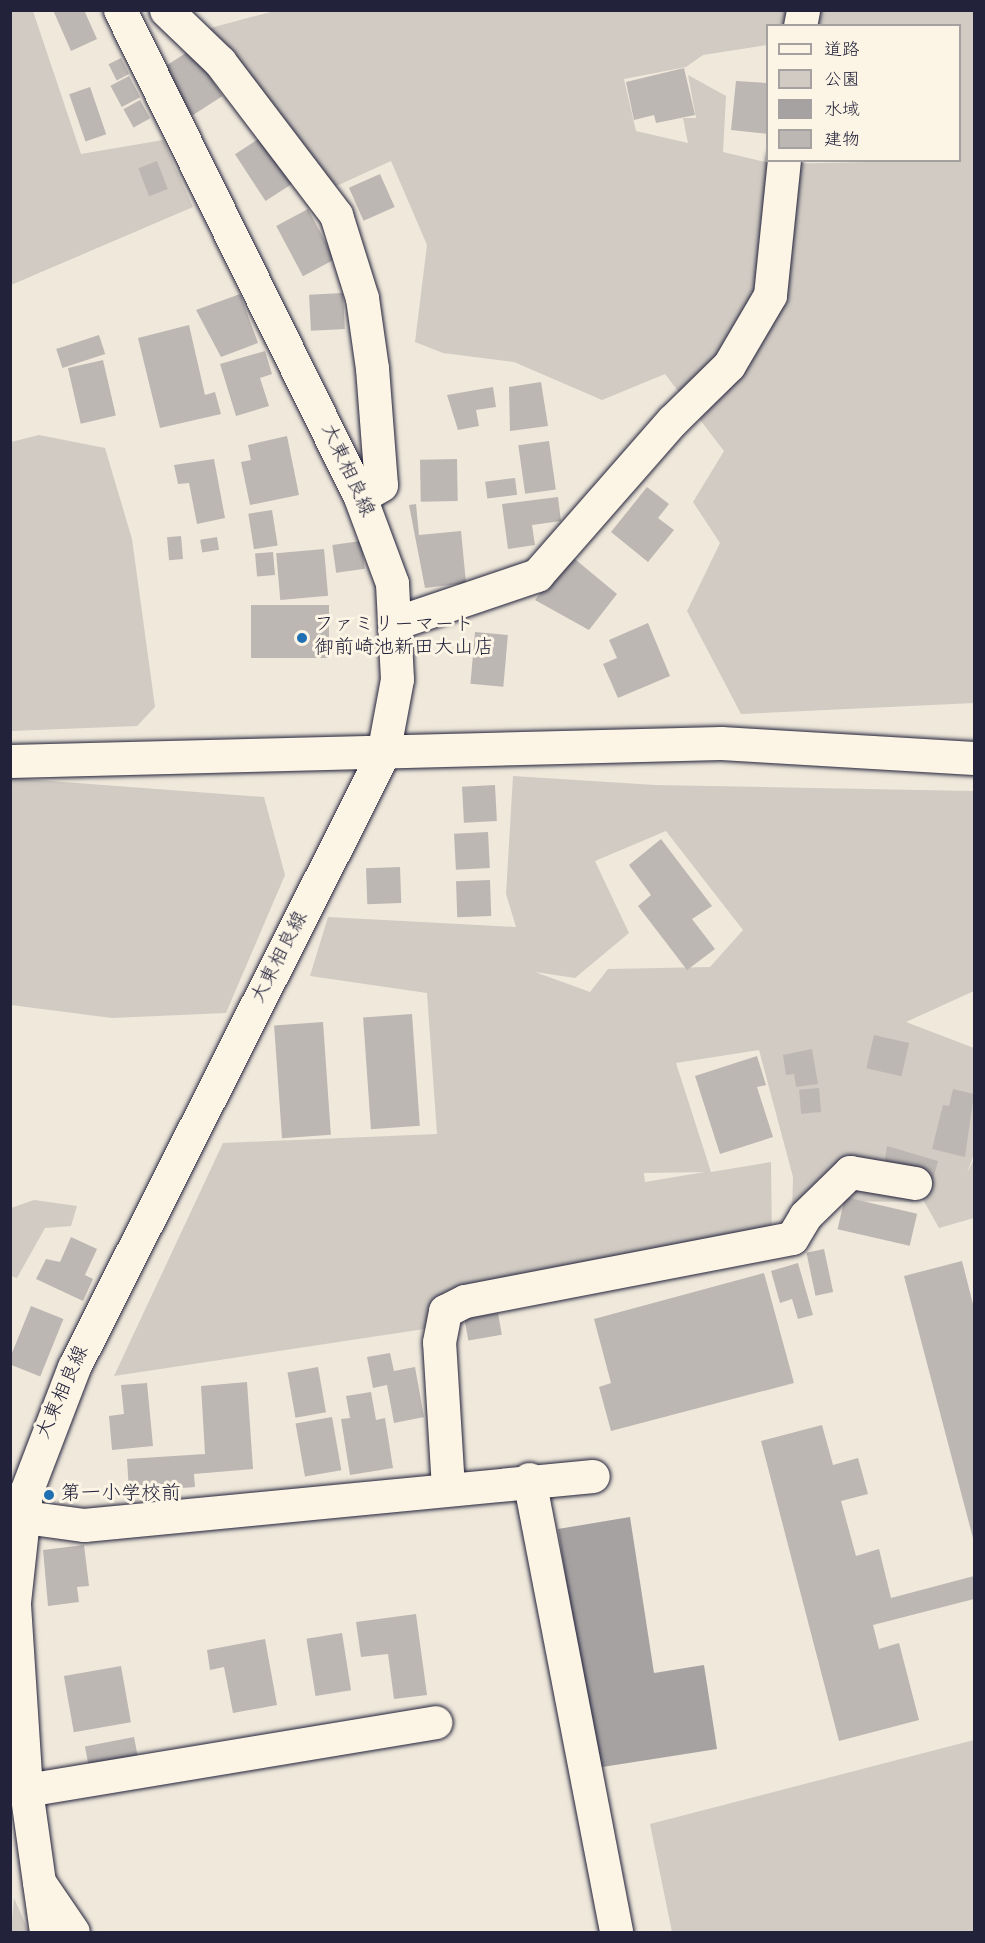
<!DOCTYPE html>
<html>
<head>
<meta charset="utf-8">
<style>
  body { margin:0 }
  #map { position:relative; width:985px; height:1943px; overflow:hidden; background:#efe8db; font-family:Dekko,"Klee One",sans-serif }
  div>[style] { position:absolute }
  .green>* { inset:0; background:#d1cbc3 }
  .water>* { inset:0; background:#a6a2a2 }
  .building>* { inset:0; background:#bcb7b3; transform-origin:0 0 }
  .roads { filter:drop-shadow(0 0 2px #22223b) drop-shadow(0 0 2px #22223b) }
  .minor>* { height:33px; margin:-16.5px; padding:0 16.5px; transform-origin:16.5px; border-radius:16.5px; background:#fcf5e5 }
  .major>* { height:33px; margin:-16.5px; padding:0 16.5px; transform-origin:16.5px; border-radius:16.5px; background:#fcf5e5 }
  .dots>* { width:16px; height:16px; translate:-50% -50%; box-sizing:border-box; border:3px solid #fcf5e5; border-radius:50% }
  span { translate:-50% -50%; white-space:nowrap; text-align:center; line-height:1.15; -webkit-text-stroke:6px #fcf5e5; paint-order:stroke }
  .street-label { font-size:20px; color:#22223b }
  .poi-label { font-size:20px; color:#22223b }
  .left { translate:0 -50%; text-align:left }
  .frame { position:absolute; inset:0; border:12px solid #22223b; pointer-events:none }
  .legend { position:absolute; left:766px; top:24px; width:195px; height:138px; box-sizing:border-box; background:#fcf5e5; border:2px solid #a5a1a1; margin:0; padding:8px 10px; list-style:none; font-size:18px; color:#22223b }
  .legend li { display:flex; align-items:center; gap:12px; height:30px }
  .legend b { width:30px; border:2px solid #a5a1a1 }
</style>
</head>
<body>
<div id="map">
  <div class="green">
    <div style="clip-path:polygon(278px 10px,796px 11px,792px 25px,768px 26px,767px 45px,703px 55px,686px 67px,624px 79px,636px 131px,688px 143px,683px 118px,696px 118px,688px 75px,726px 96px,723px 152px,774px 164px,960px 160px,960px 26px,800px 25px,803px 11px,974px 11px,974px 703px,741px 714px,687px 611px,720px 543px,693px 502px,724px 451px,665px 374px,602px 400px,514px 362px,443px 353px,415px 342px,427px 245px,391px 161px,332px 188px,199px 31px)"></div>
    <div style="clip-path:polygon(11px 11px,33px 11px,81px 154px,163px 140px,193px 207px,11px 285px)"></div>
    <div style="clip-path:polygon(39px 435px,105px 448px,132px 539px,155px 707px,137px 726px,11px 731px,11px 442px)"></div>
    <div style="clip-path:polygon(evenodd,513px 776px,655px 785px,974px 791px,974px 991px,906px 1022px,974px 1048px,974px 1154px,967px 1173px,974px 1159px,974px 1218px,939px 1228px,917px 1189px,913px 1202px,826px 1201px,792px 1216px,793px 1177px,759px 1050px,676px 1063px,711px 1172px,771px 1162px,772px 1242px,444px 1298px,431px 1328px,114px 1376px,223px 1143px,437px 1134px,427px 993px,310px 976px,328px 917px,516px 927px,506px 894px,513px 776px,666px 831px,743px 930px,710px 967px,608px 969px,590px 992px,535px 972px,575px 978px,629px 933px,595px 861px,666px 831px,513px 776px,705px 1172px,645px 1182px,644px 1174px,644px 1173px,705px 1172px)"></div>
    <div style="clip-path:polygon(11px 778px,264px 797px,285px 875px,226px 1013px,112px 1018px,11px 1005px)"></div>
    <div style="clip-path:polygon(34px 1200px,77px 1206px,71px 1226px,45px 1228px,17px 1278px,11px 1276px,11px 1208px)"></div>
    <div style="clip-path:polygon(974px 1740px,974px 1932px,672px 1932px,650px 1824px)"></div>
    <div style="clip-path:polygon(14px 1898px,29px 1932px,11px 1932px)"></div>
  </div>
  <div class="water">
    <div style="clip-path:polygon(630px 1517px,654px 1673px,704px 1665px,717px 1749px,596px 1768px,558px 1529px)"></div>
  </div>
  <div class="building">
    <div style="clip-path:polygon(53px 10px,84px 10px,97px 39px,71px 51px)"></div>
    <div style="left:192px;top:49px;width:56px;height:36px;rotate:57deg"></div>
    <div style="left:121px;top:58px;width:18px;height:14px;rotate:63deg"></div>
    <div style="clip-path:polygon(684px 68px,695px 115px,656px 123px,654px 115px,634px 120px,626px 82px)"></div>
    <div style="left:129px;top:76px;width:24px;height:21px;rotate:62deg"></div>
    <div style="clip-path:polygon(736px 81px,768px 83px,768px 134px,731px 130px)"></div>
    <div style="left:90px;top:87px;width:50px;height:22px;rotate:71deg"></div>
    <div style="left:140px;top:100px;width:21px;height:19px;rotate:61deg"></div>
    <div style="left:266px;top:134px;width:56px;height:37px;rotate:57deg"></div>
    <div style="left:157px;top:161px;width:30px;height:20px;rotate:69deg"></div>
    <div style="left:380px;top:174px;width:36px;height:34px;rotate:66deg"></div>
    <div style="left:308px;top:209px;width:57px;height:36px;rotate:62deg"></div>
    <div style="left:343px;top:293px;width:36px;height:34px;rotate:87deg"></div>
    <div style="clip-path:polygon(240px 294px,258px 343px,221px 357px,196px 310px)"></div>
    <div style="clip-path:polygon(189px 325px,205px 395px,215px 392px,221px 414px,160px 428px,138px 338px)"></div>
    <div style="left:99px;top:335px;width:20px;height:45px;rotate:72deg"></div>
    <div style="clip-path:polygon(265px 351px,272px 374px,260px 378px,269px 406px,236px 416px,220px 364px)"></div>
    <div style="left:103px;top:360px;width:57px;height:36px;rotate:77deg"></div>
    <div style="clip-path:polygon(541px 382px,548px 426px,510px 431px,509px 387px)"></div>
    <div style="clip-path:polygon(493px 387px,496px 407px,476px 410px,479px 426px,458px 430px,447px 395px)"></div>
    <div style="clip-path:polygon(287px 436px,299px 495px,250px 505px,241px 462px,251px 460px,248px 445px)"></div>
    <div style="left:549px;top:441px;width:49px;height:31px;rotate:82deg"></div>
    <div style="clip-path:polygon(214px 459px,225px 518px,197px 524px,189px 483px,178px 484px,174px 465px)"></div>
    <div style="left:457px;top:459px;width:42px;height:37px;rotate:89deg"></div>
    <div style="left:515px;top:478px;width:17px;height:30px;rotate:83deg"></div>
    <div style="clip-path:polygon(647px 487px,669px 504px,658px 518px,674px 530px,648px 562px,611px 532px)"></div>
    <div style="clip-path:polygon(558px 497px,561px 521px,532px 525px,535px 545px,508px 549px,502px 504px)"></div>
    <div style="clip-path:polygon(416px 504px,419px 535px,461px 531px,466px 583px,425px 588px,409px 505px)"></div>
    <div style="left:272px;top:510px;width:36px;height:24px;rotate:81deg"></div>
    <div style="left:181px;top:536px;width:23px;height:14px;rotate:85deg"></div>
    <div style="left:217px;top:537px;width:13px;height:17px;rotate:81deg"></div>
    <div style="left:361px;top:541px;width:28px;height:29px;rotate:82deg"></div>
    <div style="left:324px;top:549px;width:47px;height:48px;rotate:85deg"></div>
    <div style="left:273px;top:552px;width:23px;height:18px;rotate:85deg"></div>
    <div style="clip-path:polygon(570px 555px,617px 594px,589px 630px,535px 600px)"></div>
    <div style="left:251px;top:605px;width:78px;height:53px"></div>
    <div style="clip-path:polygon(648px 623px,670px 676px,618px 698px,603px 664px,617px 658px,609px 640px)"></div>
    <div style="left:475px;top:632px;width:33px;height:52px;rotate:5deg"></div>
    <div style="left:495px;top:785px;width:36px;height:33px;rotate:87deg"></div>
    <div style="left:488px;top:832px;width:36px;height:34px;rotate:87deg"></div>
    <div style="clip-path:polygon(661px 839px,712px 906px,692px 919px,715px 949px,687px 970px,638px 906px,651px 895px,629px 865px)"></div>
    <div style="left:400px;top:867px;width:36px;height:34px;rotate:88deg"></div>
    <div style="left:490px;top:880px;width:36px;height:34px;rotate:88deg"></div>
    <div style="left:412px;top:1014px;width:112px;height:49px;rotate:86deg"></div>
    <div style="left:323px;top:1022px;width:113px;height:49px;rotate:86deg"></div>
    <div style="left:874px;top:1035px;width:36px;height:34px;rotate:13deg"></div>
    <div style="clip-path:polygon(812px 1049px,818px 1084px,796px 1087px,794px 1074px,786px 1075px,783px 1055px)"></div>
    <div style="clip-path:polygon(757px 1056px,766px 1085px,757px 1087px,773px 1137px,720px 1154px,695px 1076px)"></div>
    <div style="left:819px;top:1088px;width:24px;height:20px;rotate:85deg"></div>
    <div style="clip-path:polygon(953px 1089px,974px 1094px,965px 1157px,932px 1149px,943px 1105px,949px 1106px)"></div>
    <div style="clip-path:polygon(887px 1146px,938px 1161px,932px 1183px,883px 1172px)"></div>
    <div style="left:845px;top:1197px;width:74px;height:33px;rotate:13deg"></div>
    <div style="clip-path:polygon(71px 1237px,97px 1249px,85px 1275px,93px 1279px,83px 1301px,36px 1279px,46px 1259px,60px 1262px)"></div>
    <div style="left:824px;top:1249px;width:44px;height:18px;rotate:78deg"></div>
    <div style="clip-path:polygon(962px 1261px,974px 1308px,974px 1542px,904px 1276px)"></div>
    <div style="clip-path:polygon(798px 1263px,813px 1315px,798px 1319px,792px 1299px,780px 1303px,771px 1271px)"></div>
    <div style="clip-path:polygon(764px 1273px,794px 1383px,611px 1431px,599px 1387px,611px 1383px,594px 1319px)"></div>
    <div style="left:31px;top:1306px;width:35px;height:62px;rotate:22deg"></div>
    <div style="left:498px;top:1313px;width:22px;height:34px;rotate:80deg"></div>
    <div style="clip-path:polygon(390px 1353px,394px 1371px,415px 1367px,424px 1417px,394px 1423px,387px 1385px,373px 1388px,367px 1357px)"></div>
    <div style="left:318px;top:1367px;width:46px;height:31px;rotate:80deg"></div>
    <div style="clip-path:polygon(247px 1382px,253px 1469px,194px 1474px,195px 1487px,129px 1492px,127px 1459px,205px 1454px,201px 1386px)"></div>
    <div style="clip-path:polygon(147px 1383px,153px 1446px,112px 1450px,109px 1416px,124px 1414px,121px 1385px)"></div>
    <div style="clip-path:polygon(371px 1392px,376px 1420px,385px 1418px,393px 1468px,350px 1475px,341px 1419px,350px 1418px,346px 1396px)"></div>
    <div style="left:332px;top:1417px;width:54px;height:37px;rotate:80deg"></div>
    <div style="clip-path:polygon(822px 1425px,833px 1465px,858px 1458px,868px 1494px,841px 1501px,856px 1556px,879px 1549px,891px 1598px,974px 1576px,974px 1599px,873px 1625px,879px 1649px,899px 1643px,919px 1720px,839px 1741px,761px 1441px)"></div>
    <div style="clip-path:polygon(84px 1545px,89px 1586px,77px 1587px,79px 1602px,48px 1606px,43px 1550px)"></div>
    <div style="clip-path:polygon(416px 1614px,427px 1695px,394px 1699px,388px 1654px,361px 1657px,356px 1622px)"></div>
    <div style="left:342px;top:1633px;width:58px;height:36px;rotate:81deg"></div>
    <div style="clip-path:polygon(265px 1639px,277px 1705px,233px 1713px,224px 1667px,210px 1670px,207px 1650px)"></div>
    <div style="left:121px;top:1666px;width:57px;height:58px;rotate:80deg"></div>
    <div style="left:134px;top:1737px;width:21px;height:50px;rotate:79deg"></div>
  </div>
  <div class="roads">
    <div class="minor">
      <div style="left:166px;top:10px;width:75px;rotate:43.9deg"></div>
      <div style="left:220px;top:62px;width:192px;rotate:52.8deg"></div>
      <div style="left:336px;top:215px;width:87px;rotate:72.6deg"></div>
      <div style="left:362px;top:298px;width:71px;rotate:81.9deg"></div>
      <div style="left:372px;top:368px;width:117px;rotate:85.6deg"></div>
      <div style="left:381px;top:485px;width:24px;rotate:150deg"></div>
      <div style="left:800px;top:26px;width:16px;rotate:-79deg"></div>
      <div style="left:398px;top:622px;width:147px;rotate:-18.7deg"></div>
      <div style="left:537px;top:575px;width:205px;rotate:-48.8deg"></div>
      <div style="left:672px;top:421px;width:80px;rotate:-44.5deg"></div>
      <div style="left:729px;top:365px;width:81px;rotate:-59.6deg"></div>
      <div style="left:770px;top:295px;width:136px;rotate:-84.1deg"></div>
      <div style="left:10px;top:761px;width:711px;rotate:-1.45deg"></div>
      <div style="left:721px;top:743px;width:253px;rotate:3.4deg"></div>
      <div style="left:529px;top:1479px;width:461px;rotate:79.1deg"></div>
      <div style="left:448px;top:1488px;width:146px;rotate:-93.5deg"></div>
      <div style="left:439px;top:1342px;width:32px;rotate:-79deg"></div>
      <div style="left:445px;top:1311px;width:22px;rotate:-27deg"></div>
      <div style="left:465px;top:1301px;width:333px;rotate:-10.9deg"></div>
      <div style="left:792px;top:1238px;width:26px;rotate:-59deg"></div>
      <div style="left:805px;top:1216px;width:63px;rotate:-44.4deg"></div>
      <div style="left:850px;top:1172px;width:66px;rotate:9.6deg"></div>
      <div style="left:10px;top:1515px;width:75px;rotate:7.7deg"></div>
      <div style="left:84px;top:1525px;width:511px;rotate:-5.5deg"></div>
      <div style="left:26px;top:1790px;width:415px;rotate:-9.4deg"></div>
      <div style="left:39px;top:1882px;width:60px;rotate:55.8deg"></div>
    </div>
    <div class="major">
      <div style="left:46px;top:1932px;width:143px;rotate:-98deg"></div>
      <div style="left:26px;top:1790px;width:188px;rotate:-93.7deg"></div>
      <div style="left:14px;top:1602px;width:111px;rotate:-83.8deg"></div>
      <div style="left:26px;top:1492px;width:134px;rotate:-69deg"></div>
      <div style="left:74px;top:1367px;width:686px;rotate:-63.25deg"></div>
      <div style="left:383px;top:754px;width:76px;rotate:-79.4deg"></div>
      <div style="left:397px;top:679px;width:96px;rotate:-93deg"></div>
      <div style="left:392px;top:583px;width:92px;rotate:-110.4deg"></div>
      <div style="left:360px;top:497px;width:543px;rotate:-116.23deg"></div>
    </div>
  </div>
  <div class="dots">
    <div style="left:302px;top:638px;background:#1f6fb2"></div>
    <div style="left:49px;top:1495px;background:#1f6fb2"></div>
  </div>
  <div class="street-label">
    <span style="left:346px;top:471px;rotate:65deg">大東相良線</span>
    <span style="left:281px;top:958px;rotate:-63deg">大東相良線</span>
    <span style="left:64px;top:1393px;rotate:-66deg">大東相良線</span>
  </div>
  <div class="poi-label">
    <span class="left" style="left:314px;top:638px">ファミリーマート<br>御前崎池新田大山店</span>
    <span class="left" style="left:61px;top:1495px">第一小学校前</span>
  </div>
  <div class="frame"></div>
  <ul class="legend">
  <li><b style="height:8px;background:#fcf5e5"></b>道路</li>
  <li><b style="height:16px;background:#d1cbc3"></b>公園</li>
  <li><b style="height:16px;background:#a6a2a2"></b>水域</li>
  <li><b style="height:16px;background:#bcb7b3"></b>建物</li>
  </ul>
</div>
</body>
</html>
